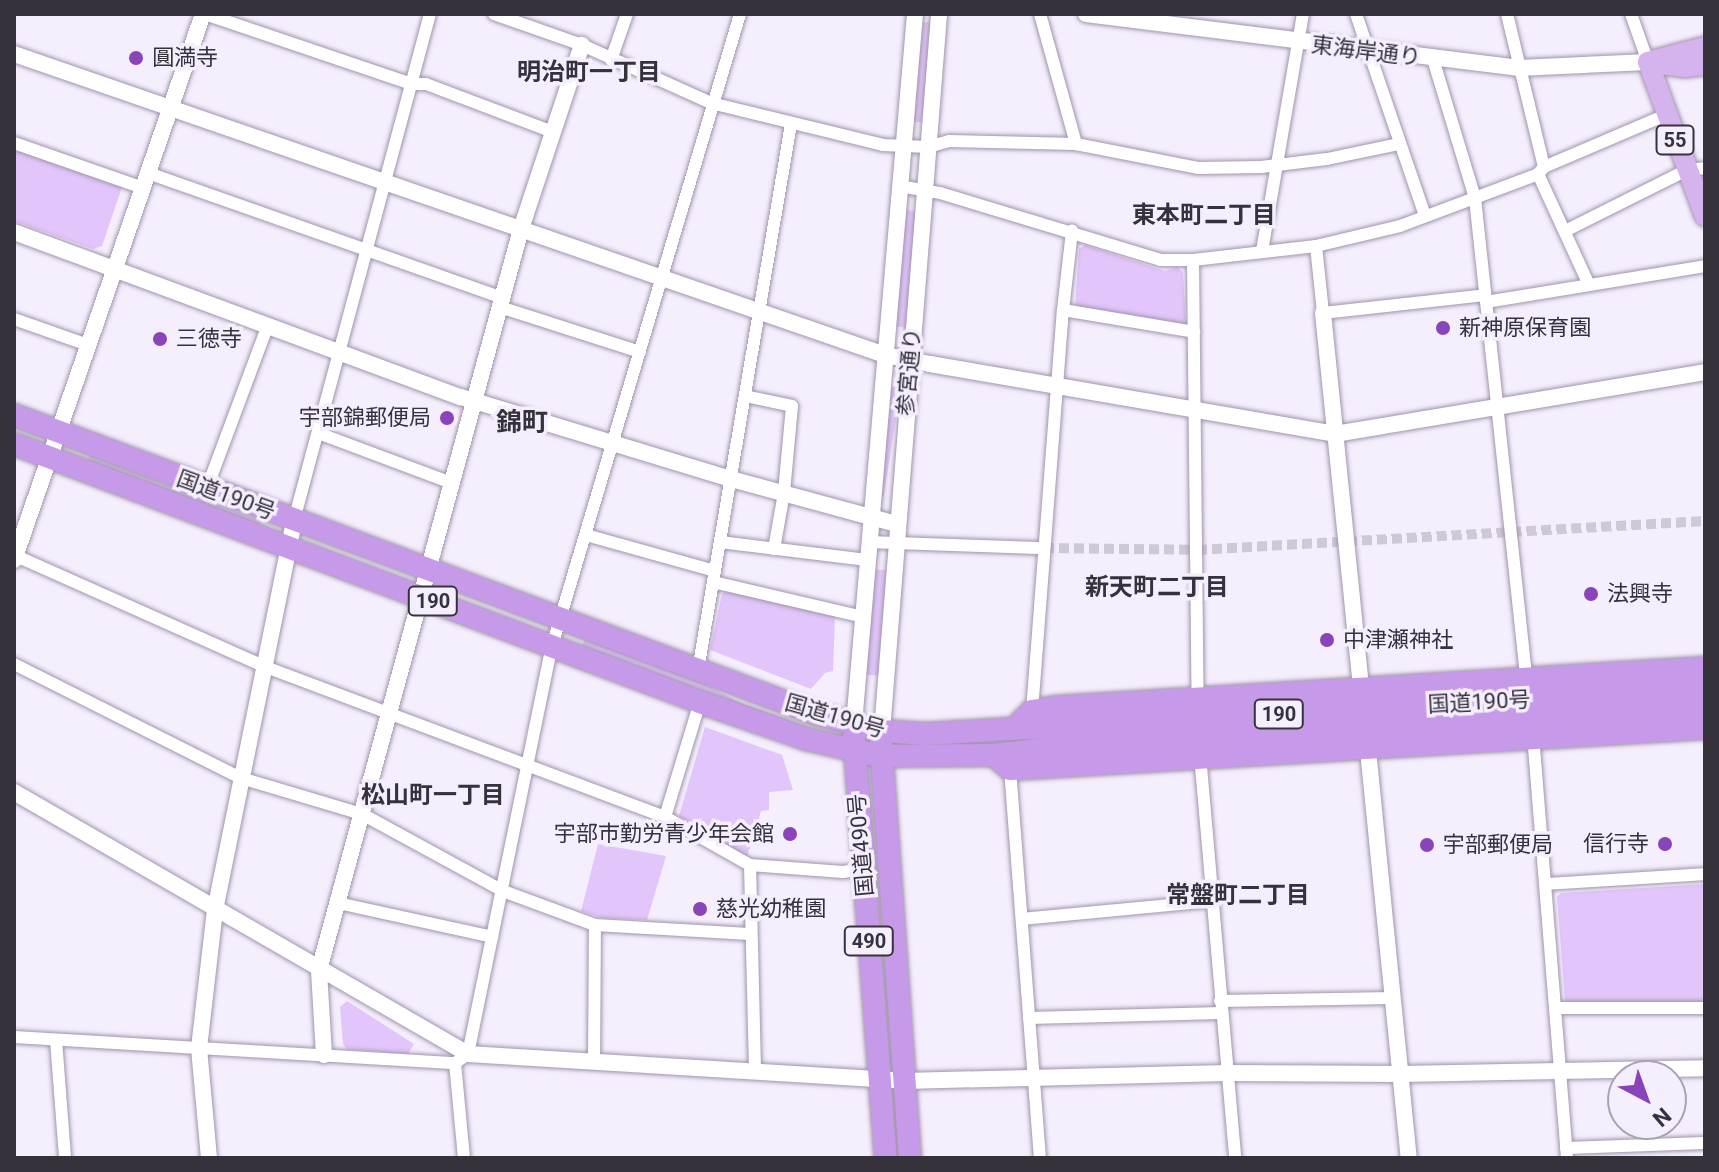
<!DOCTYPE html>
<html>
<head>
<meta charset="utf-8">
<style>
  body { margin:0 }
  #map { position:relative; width:1719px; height:1172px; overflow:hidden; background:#f5eefd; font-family:Roboto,"Noto Sans JP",sans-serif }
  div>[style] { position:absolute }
  .green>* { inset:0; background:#e1c5fb; transform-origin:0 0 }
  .pedestrian-tunnel>* { height:10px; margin-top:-5px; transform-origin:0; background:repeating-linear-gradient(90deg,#cfc8d6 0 10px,transparent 0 15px) }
  .roads { filter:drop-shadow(0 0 2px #a094ab) drop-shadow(0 0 2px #a094ab) }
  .minor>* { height:12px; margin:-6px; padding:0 6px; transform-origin:6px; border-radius:6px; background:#fff }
  .tertiary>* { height:16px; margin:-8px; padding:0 8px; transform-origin:8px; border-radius:8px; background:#fff }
  .primary>* { height:20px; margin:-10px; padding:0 10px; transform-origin:10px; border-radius:10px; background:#d4b3ee }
  .trunk>* { height:22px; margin:-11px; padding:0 11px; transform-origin:11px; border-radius:11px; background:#c69ae8 }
  .dots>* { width:22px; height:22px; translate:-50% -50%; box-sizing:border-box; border:4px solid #f5eefd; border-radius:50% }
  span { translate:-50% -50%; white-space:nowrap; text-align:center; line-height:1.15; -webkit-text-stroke:7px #f5eefd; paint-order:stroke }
  .shield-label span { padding:2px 6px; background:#f5eefd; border:2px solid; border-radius:6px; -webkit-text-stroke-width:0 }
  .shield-label { font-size:20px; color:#36323b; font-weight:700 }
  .street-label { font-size:22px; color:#36323b }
  .poi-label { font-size:22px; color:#36323b }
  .left { translate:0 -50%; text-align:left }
  .right { translate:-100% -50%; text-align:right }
  .neighbourhood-label { font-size:24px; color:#36323b; font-weight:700 }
  .quarter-label { font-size:26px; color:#36323b; font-weight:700 }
  .frame { position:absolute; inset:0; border:16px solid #36323b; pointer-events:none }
  .north { position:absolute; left:1607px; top:1060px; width:80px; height:80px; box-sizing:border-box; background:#f5eefd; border:2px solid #a9a3af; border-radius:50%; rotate:139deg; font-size:22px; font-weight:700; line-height:32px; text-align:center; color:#36323b }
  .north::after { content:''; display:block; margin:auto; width:28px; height:36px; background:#8844b8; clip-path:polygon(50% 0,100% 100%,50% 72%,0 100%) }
</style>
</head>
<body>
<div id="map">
  <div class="green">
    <div style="left:923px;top:22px;width:9px;height:100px;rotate:6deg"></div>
    <div style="clip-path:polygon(14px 149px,122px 187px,102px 246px,93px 249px,14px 221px)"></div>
    <div style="left:905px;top:210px;width:11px;height:117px;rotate:5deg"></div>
    <div style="clip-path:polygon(1085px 245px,1165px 271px,1177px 267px,1183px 272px,1186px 324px,1180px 328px,1075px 307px,1079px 249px)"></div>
    <div style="left:888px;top:386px;width:13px;height:110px;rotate:9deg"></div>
    <div style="left:90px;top:455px;width:183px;height:9px;rotate:21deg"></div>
    <div style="left:873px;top:569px;width:13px;height:106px;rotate:4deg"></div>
    <div style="clip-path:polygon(729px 589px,835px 616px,833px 671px,825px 673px,811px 689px,710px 650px,722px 594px)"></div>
    <div style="clip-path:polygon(585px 639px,693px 678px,741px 703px,803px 726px,802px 729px,582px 646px)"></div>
    <div style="clip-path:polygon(705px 727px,782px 755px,793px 790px,769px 792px,769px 810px,761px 811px,747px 857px,679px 816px)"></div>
    <div style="clip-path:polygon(598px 844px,666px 856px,647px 920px,602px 918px,581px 911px)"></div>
    <div style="clip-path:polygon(1705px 884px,1705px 1002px,1569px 1004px,1565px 1000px,1557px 897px,1561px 893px)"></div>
    <div style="clip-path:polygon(347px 1001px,414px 1044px,408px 1054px,347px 1049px,343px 1044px,340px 1007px)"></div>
  </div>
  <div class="pedestrian-tunnel">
    <div style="left:1044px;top:548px;width:153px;rotate:0.7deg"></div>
    <div style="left:1197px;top:550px;width:509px;rotate:-3.27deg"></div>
  </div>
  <div class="roads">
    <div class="minor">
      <div style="left:205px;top:14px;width:219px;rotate:18.7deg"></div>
      <div style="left:412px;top:84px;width:14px"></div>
      <div style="left:426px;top:84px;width:136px;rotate:20.7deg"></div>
      <div style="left:494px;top:14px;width:93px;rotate:19.4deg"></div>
      <div style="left:582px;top:45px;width:141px;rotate:24.2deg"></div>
      <div style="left:711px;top:103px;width:177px;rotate:13.7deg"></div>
      <div style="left:883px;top:145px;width:45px;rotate:2.5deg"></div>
      <div style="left:928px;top:147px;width:22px;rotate:-16deg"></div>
      <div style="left:949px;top:141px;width:127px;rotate:1.4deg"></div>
      <div style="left:1076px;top:144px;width:124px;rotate:11.1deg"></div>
      <div style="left:1198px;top:168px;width:63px;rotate:-0.9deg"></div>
      <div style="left:1261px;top:167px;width:66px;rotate:-6.9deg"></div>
      <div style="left:1327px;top:159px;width:74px;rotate:-11.8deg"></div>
      <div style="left:1040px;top:14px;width:135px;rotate:74.5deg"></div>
      <div style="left:1356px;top:14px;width:213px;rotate:71.1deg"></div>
      <div style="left:1507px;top:14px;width:157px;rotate:76.4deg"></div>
      <div style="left:1631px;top:14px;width:51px;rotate:70.5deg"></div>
      <div style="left:1433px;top:59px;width:145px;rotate:73.2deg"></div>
      <div style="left:1475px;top:198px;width:486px;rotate:83.9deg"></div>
      <div style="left:611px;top:60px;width:49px;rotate:-70.8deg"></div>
      <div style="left:14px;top:143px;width:137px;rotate:19.2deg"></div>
      <div style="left:148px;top:173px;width:375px;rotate:19.4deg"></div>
      <div style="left:1538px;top:174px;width:122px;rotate:65.3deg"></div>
      <div style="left:899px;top:186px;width:42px;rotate:9.7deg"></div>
      <div style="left:940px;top:193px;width:230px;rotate:16.9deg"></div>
      <div style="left:1160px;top:260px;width:33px"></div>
      <div style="left:1193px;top:260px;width:124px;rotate:-6.5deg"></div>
      <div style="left:1316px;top:246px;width:86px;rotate:-13.4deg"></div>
      <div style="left:1400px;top:226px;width:147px;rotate:-20.6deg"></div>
      <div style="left:1538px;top:174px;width:9px;rotate:-49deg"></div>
      <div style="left:1544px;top:167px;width:133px;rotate:-23.1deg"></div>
      <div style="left:1565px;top:231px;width:136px;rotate:-26.6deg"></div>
      <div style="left:1687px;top:170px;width:18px;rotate:-6deg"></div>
      <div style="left:1316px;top:246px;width:67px;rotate:84deg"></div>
      <div style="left:1323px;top:313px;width:163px;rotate:-6.3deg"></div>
      <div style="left:1262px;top:251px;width:241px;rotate:-80.2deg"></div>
      <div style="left:1193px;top:260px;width:441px;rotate:89.4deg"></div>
      <div style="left:1486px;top:302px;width:222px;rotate:-9.3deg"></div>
      <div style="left:500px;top:307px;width:147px;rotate:17.8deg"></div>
      <div style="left:1063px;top:310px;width:133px;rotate:9.5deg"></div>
      <div style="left:14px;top:319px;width:78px;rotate:19.4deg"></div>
      <div style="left:745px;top:396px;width:48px;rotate:12deg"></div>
      <div style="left:792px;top:406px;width:87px;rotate:95.3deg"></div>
      <div style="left:784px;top:493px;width:57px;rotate:100.1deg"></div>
      <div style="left:318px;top:433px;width:143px;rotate:20.5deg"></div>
      <div style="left:207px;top:488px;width:174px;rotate:-69.5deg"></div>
      <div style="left:294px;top:520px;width:524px;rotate:-74.96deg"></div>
      <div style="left:586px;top:535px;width:134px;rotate:15.6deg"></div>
      <div style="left:720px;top:542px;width:148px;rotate:7deg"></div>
      <div style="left:868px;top:542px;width:176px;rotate:2deg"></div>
      <div style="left:14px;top:555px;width:273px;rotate:24deg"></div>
      <div style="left:263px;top:666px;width:429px;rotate:20.6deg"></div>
      <div style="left:665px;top:817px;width:98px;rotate:29.5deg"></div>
      <div style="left:750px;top:865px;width:93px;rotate:4.3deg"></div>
      <div style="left:843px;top:872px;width:20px;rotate:-9deg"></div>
      <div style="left:713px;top:582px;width:154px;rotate:13.1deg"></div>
      <div style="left:14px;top:664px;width:254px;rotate:26.7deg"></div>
      <div style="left:241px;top:778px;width:126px;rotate:16.6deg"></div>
      <div style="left:362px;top:814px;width:161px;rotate:28.6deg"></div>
      <div style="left:503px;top:891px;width:98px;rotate:20.3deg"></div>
      <div style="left:595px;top:925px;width:155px;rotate:3.3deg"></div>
      <div style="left:698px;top:670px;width:554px;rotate:-80.33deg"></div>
      <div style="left:1032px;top:711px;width:402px;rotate:-85.6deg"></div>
      <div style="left:1063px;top:310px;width:80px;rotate:-83.5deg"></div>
      <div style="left:1533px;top:735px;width:424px;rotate:85.4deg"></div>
      <div style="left:1200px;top:755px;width:405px;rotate:85deg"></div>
      <div style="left:1010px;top:769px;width:390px;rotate:85.6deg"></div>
      <div style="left:665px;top:817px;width:120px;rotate:-73.1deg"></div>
      <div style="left:750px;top:865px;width:208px;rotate:88.6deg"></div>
      <div style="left:1546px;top:884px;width:159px;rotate:-3.6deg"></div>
      <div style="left:338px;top:903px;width:158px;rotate:12.4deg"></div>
      <div style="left:1022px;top:919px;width:192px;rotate:-5.4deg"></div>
      <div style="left:1220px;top:1001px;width:173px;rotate:-1deg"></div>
      <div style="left:1555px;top:1008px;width:150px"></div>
      <div style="left:1029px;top:1018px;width:192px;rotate:-1.5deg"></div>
      <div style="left:14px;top:1037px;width:442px;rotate:3.4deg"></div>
      <div style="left:455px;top:1063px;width:16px;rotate:-35deg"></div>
      <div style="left:468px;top:1054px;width:417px;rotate:-78.4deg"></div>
      <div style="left:552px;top:646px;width:659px;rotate:-73.43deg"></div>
      <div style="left:56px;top:1040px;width:118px;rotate:85.6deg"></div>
      <div style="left:455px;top:1063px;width:95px;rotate:84.6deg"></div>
      <div style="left:594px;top:1063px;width:138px;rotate:-89.6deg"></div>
      <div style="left:1566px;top:1148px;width:139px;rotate:-2.1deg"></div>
    </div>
    <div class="tertiary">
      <div style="left:1086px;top:14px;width:435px;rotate:7.1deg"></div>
      <div style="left:1518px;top:68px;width:130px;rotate:-2.6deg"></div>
      <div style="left:14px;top:54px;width:922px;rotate:19.06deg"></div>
      <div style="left:885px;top:355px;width:46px;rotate:11.3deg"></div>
      <div style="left:930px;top:364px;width:411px;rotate:9.8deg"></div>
      <div style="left:1335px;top:434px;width:375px;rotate:-9.5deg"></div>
      <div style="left:14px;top:232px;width:476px;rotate:20.3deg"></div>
      <div style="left:461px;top:397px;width:282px;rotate:16.9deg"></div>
      <div style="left:731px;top:479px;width:172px;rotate:15.2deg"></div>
      <div style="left:1323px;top:313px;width:386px;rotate:84.2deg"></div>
      <div style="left:14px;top:560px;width:578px;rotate:-70.91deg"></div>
      <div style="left:854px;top:724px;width:713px;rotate:-85.09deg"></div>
      <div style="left:882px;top:731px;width:719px;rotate:-85.45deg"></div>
      <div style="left:1367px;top:740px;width:420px;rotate:84.3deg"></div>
      <div style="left:14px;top:792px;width:524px;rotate:29.99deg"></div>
      <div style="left:468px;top:1054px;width:437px;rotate:3.5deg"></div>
      <div style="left:904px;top:1081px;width:323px;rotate:-1.4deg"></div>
      <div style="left:1227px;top:1073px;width:174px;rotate:0.3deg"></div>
      <div style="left:1401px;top:1074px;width:304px;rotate:-1.1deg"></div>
      <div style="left:324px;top:1055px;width:85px;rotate:-93.4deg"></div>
      <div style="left:319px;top:970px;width:768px;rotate:-74.75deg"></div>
      <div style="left:521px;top:229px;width:194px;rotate:-71.7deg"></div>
      <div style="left:209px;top:1158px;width:110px;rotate:-95.2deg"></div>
      <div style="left:199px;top:1048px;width:139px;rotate:-83.4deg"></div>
      <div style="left:215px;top:910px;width:398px;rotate:-78.5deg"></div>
    </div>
    <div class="primary">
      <div style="left:1648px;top:62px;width:164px;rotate:69.7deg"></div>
      <div style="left:1648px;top:62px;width:59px;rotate:-14.7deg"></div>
      <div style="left:1652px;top:63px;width:33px;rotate:7deg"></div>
      <div style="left:1685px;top:67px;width:20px;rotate:-6deg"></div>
    </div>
    <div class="trunk">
      <div style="left:14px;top:415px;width:854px;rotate:20.43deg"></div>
      <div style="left:814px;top:713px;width:70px;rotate:14.8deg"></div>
      <div style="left:882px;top:731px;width:43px;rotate:4deg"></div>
      <div style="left:925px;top:734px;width:781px;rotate:-3.3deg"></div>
      <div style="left:14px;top:444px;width:733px;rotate:20.61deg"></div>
      <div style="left:700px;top:702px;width:112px;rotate:19.2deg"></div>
      <div style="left:806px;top:739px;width:76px;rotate:12.9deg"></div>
      <div style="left:880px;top:756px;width:114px;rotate:-0.5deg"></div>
      <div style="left:994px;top:755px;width:84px;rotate:-6.9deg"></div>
      <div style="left:1077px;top:745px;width:629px;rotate:-3.37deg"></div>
      <div style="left:1014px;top:729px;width:25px;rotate:-45deg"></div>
      <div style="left:1032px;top:711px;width:26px;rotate:-9deg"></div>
      <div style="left:1058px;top:707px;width:648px;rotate:-3.45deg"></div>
      <div style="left:854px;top:737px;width:422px;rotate:85.7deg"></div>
      <div style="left:881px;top:744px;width:415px;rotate:86deg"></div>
      <div style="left:996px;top:757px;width:18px;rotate:41deg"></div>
      <div style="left:1010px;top:769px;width:696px;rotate:-3.38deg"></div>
    </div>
  </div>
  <div class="dots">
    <div style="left:136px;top:58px;background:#8844b8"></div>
    <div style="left:1443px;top:328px;background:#8844b8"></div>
    <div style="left:160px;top:339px;background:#8844b8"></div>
    <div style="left:447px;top:418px;background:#8844b8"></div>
    <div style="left:1591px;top:594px;background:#8844b8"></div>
    <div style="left:1327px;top:640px;background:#8844b8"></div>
    <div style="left:790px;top:834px;background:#8844b8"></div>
    <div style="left:1665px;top:844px;background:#8844b8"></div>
    <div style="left:1427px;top:845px;background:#8844b8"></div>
    <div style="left:700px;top:909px;background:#8844b8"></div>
  </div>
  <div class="shield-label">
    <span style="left:1675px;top:140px">55</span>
    <span style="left:433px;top:601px">190</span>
    <span style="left:1279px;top:714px">190</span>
    <span style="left:869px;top:941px">490</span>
  </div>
  <div class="street-label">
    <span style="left:1366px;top:51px;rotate:7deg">東海岸通り</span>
    <span style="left:909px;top:372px;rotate:-85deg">参宮通り</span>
    <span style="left:226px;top:495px;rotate:20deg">国道190号</span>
    <span style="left:1479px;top:702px;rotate:-3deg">国道190号</span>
    <span style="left:835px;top:716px;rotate:16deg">国道190号</span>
    <span style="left:861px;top:845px;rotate:-95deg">国道490号</span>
  </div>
  <div class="poi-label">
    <span class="left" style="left:152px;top:58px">圓満寺</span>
    <span class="left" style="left:1459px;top:328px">新神原保育園</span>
    <span class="left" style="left:176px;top:339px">三徳寺</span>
    <span class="right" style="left:431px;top:418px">宇部錦郵便局</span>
    <span class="left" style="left:1607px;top:594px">法興寺</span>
    <span class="left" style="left:1343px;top:640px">中津瀬神社</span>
    <span class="right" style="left:774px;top:834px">宇部市勤労青少年会館</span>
    <span class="right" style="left:1649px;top:844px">信行寺</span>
    <span class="left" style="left:1443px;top:845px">宇部郵便局</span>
    <span class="left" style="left:716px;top:909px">慈光幼稚園</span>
  </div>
  <div class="neighbourhood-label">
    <span style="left:589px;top:73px">明治町一丁目</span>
    <span style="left:1204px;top:216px">東本町二丁目</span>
    <span style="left:1157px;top:588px">新天町二丁目</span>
    <span style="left:433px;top:796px">松山町一丁目</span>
    <span style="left:1238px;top:896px">常盤町二丁目</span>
  </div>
  <div class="quarter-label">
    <span style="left:522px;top:423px">錦町</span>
  </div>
  <div class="frame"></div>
  <div class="north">N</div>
</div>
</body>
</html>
